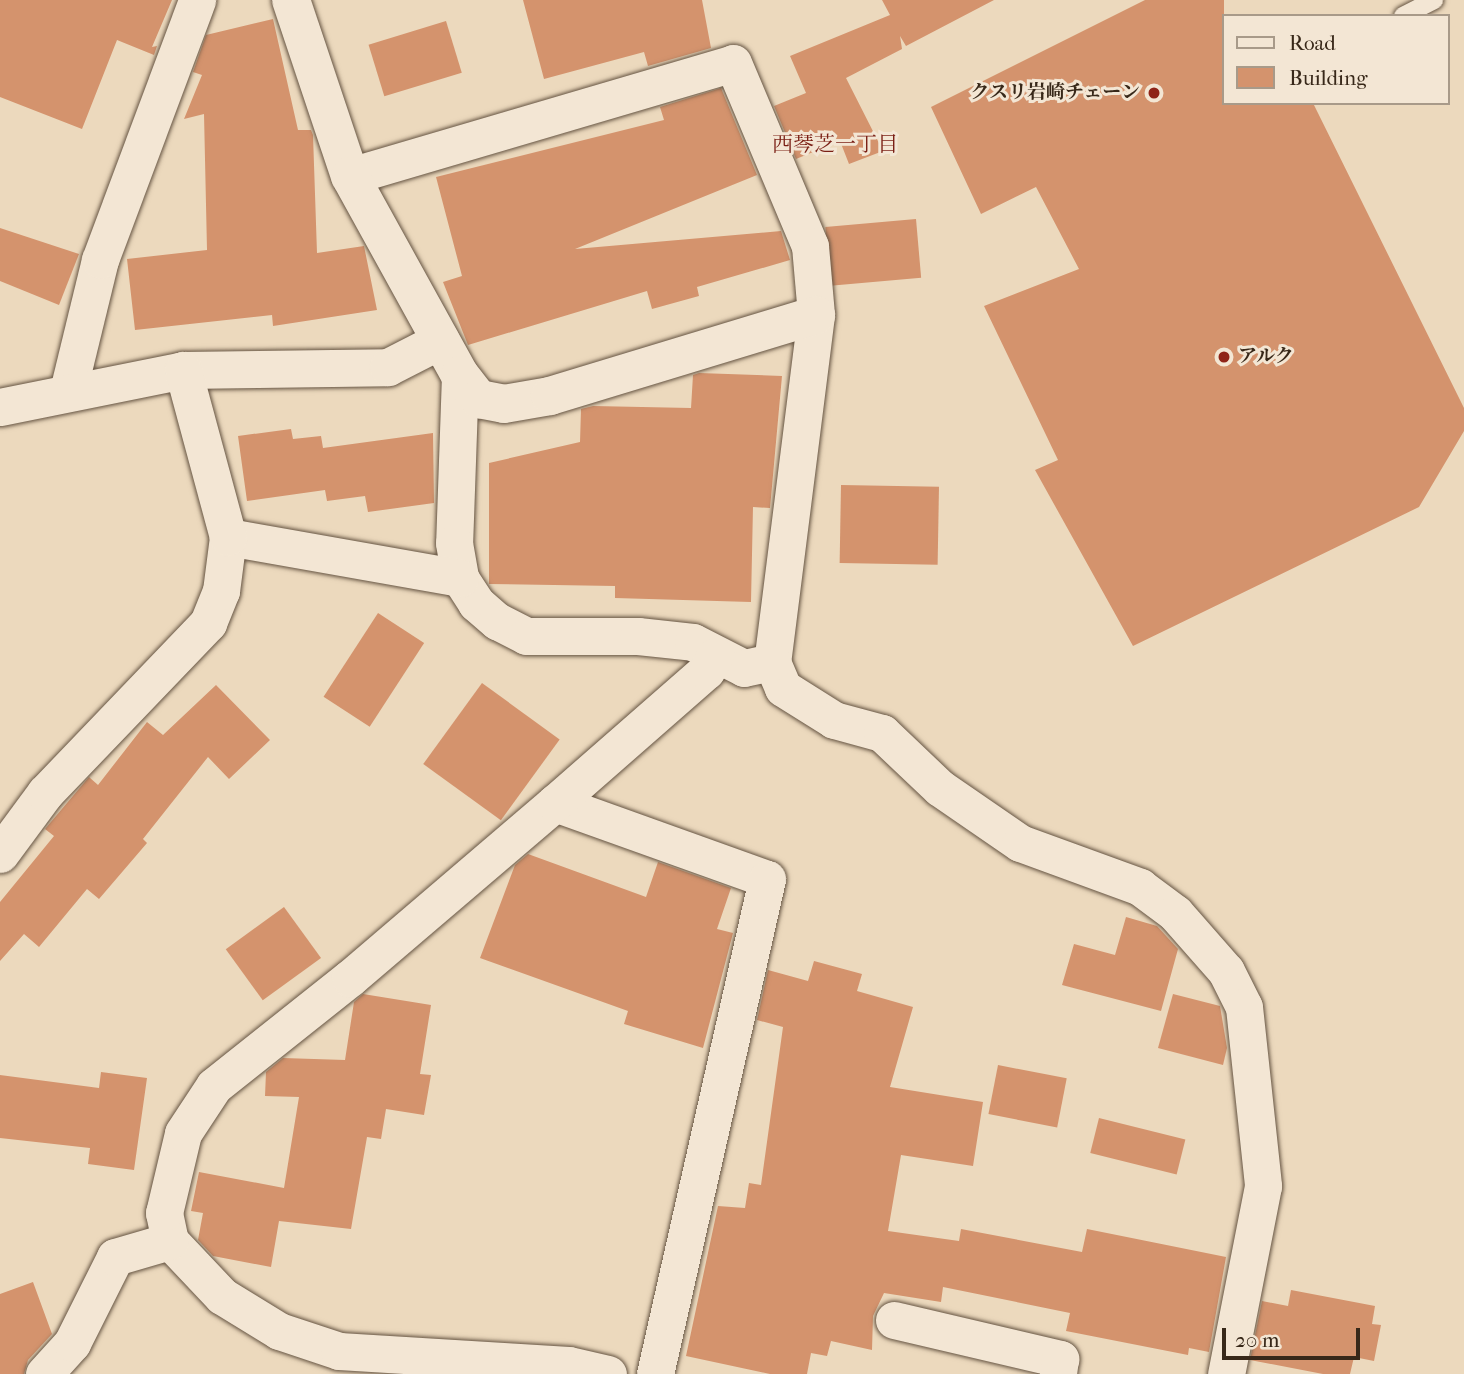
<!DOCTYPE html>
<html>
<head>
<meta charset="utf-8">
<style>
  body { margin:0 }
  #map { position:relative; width:1464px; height:1374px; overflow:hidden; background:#ecd9bd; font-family:"IM FELL French Canon","Noto Serif JP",serif }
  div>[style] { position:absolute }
  .building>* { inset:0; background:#d4936d; transform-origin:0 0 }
  .roads { filter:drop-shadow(0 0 2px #655442) drop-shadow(0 0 2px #655442) }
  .service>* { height:18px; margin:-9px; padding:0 9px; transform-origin:9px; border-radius:9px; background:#f3e6d4 }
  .minor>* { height:37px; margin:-18.5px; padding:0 18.5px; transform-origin:18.5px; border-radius:18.5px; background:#f3e6d4 }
  .tertiary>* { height:38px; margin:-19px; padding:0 19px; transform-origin:19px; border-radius:19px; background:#f3e6d4 }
  .dots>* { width:19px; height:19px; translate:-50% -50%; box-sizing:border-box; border:4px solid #f3e6d4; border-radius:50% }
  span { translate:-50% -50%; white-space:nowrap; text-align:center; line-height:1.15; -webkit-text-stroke:6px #f3e6d4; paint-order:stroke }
  .poi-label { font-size:19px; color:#382819; font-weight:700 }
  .right { translate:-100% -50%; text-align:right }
  .left { translate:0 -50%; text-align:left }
  .neighbourhood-label { font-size:21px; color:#7a1f14 }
  .legend { position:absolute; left:1222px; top:14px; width:228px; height:91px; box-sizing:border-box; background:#f3e6d4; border:2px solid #a89a89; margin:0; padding:9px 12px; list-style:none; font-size:21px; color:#382819 }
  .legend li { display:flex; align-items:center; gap:14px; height:35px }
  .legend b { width:35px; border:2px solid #a89a89 }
  .scale { position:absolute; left:1222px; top:1328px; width:138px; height:32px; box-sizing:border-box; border:4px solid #382819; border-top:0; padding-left:9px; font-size:21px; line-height:24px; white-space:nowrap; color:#382819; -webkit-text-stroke:5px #f3e6d4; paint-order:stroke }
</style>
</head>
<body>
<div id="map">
  <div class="building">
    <div style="clip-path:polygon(0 0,172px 0,152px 47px,157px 46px,154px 55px,117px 40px,82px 129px,0 97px)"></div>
    <div style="clip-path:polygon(523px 0,702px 0,711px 48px,648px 66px,644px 52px,544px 79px)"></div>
    <div style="clip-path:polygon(882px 0,994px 0,906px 46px,900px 36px,902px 49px,846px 78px,883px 151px,849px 164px,840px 141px,796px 159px,774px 106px,806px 93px,790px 56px,890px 15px)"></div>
    <div style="clip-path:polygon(1145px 0,1224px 0,1224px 103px,1313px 103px,1464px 408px,1464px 431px,1419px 507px,1133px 646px,1035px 470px,1058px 460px,984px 306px,1079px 269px,1036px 187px,981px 214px,931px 107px)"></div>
    <div style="clip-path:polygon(273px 19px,298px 130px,311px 130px,313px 135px,317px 253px,364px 246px,377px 310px,273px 326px,272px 315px,135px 330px,127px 259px,207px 250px,204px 114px,184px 119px,202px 75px,193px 72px,206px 35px)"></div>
    <div style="left:446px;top:21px;width:54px;height:81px;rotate:73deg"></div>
    <div style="clip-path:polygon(721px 88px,757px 175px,575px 249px,781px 231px,790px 260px,697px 287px,699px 296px,652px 309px,647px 291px,468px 345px,443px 282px,462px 276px,436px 177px,664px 120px,660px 107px)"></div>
    <div style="left:916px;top:219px;width:59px;height:91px;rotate:85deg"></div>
    <div style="clip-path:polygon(0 228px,79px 254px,59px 305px,0 281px)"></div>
    <div style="clip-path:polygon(699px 373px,782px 376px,770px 508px,753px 507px,751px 602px,615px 598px,615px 586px,489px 584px,489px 463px,580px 442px,581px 409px,593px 406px,691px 408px,693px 375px)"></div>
    <div style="clip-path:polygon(291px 429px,293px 439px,321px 436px,323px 448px,433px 433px,434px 503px,368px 512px,365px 496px,327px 501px,325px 490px,247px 501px,238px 436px)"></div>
    <div style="left:841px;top:485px;width:98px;height:78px;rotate:1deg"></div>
    <div style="left:378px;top:613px;width:55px;height:100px;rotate:33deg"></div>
    <div style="left:482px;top:683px;width:96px;height:100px;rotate:36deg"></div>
    <div style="clip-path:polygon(216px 685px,270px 740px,229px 779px,208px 757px,143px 839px,147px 843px,99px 899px,87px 889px,39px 947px,24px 934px,0 961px,0 902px,54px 836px,45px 829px,89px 777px,98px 785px,147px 722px,163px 735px)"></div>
    <div style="clip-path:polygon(528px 854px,646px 897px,658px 862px,731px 888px,717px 929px,733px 933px,703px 1048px,624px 1024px,628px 1011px,480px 958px,515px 865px)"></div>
    <div style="left:284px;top:907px;width:63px;height:72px;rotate:54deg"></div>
    <div style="clip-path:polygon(1126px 917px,1157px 926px,1178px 949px,1161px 1011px,1062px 985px,1074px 944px,1115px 955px)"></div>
    <div style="clip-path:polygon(814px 961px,862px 974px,857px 991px,913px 1007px,890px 1087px,983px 1102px,973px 1166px,901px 1155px,888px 1231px,959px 1241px,961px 1229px,1082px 1252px,1087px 1229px,1226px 1257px,1209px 1352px,1189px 1348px,1188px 1355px,1066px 1331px,1070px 1313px,943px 1287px,941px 1302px,884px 1293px,873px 1316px,872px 1350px,831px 1341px,827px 1356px,811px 1353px,807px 1374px,770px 1374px,686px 1356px,718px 1206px,745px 1208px,749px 1183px,761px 1185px,783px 1027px,757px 1020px,768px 970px,808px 981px)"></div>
    <div style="clip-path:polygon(363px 994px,431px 1005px,420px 1074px,431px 1075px,424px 1115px,386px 1109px,381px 1139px,367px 1137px,351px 1229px,279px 1221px,271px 1267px,213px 1256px,198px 1240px,203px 1213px,191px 1211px,199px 1172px,284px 1188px,299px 1097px,265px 1096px,266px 1072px,283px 1058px,345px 1060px,354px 1002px)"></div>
    <div style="clip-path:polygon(1173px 994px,1220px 1006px,1227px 1048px,1223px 1065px,1158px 1048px)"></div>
    <div style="left:998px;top:1065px;width:70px;height:50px;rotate:11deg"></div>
    <div style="clip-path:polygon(101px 1072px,147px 1078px,134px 1170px,88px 1164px,90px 1148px,0 1138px,0 1075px,99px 1088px)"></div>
    <div style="left:1099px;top:1118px;width:89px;height:36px;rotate:14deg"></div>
    <div style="clip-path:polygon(33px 1282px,52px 1334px,28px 1360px,24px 1374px,0 1374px,0 1294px)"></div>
    <div style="clip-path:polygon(1291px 1290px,1375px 1306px,1372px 1324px,1381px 1325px,1374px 1361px,1354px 1357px,1350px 1374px,1323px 1374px,1250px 1360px,1262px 1301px,1288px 1306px)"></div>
  </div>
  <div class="roads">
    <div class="service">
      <div style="left:1403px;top:16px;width:35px;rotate:-27deg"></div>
    </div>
    <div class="minor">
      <div style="left:350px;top:176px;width:399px;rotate:-16.4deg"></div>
      <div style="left:733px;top:63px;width:199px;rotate:67.2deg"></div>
      <div style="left:810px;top:246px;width:69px;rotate:85deg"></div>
      <div style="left:816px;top:315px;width:350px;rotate:97.2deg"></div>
      <div style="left:772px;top:662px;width:28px;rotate:67deg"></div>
      <div style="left:783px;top:688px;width:60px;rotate:32.1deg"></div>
      <div style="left:834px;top:720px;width:50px;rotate:15.2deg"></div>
      <div style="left:882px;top:733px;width:80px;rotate:43.5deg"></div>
      <div style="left:940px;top:788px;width:97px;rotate:34.5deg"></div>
      <div style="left:1020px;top:843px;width:128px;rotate:20.1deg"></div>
      <div style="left:1140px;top:887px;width:44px;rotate:36.6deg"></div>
      <div style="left:1175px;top:913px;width:77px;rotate:48.7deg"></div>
      <div style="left:1226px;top:971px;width:40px;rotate:63.4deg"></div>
      <div style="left:1244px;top:1007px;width:180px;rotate:83.9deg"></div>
      <div style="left:1263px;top:1186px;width:192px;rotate:101.1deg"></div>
      <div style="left:460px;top:375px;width:168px;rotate:92deg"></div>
      <div style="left:454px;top:543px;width:36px;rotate:80deg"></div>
      <div style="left:460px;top:578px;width:30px;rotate:57deg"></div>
      <div style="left:476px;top:603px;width:28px;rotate:41deg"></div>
      <div style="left:497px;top:621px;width:33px;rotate:27deg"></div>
      <div style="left:526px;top:636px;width:112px"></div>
      <div style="left:638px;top:636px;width:55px;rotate:6.2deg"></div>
      <div style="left:693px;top:642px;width:57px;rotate:27deg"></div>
      <div style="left:744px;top:668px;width:29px;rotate:-12deg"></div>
      <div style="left:68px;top:391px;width:135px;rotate:-76.3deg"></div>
      <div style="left:100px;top:260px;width:278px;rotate:-69.5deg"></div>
      <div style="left:0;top:407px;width:187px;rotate:-11.4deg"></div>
      <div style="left:183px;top:370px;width:205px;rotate:-0.8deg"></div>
      <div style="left:388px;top:367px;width:59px;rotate:-27deg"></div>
      <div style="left:228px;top:537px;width:236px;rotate:10deg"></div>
      <div style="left:555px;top:803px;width:225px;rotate:19.7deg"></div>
      <div style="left:767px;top:879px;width:508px;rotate:102.75deg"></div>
      <div style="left:0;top:854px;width:76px;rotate:-53.6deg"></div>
      <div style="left:45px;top:793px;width:236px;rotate:-46.2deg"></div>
      <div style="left:208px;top:623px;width:35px;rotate:-68deg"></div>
      <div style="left:221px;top:591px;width:54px;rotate:-82.6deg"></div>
      <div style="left:228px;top:537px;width:173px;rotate:-105.1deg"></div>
      <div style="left:170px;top:1241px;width:76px;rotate:46.6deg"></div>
      <div style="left:222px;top:1296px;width:67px;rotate:31.6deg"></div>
      <div style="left:279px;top:1331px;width:63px;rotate:18.4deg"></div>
      <div style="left:339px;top:1351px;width:230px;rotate:3.5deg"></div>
      <div style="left:569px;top:1365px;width:40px;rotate:13deg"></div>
      <div style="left:894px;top:1320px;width:171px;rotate:13.2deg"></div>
      <div style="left:1060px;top:1359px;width:15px;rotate:98deg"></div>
      <div style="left:44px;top:1374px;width:42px;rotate:-47.9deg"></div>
      <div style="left:72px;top:1343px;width:96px;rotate:-63.4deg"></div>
      <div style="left:115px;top:1257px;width:57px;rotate:-16.2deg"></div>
      <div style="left:170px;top:1241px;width:29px;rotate:-102deg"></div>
      <div style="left:164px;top:1213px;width:82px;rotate:-76.6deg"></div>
      <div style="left:183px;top:1133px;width:56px;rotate:-56.6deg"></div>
      <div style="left:214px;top:1086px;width:174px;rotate:-38.5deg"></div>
      <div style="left:350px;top:978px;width:270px;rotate:-40.5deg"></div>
      <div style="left:555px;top:803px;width:201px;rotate:-41.2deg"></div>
      <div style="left:706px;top:671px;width:17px;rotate:-59deg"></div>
    </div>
    <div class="tertiary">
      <div style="left:291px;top:0;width:186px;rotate:71.5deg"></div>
      <div style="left:350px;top:176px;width:227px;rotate:61.1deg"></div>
      <div style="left:460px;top:375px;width:31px;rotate:52deg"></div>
      <div style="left:479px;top:399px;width:25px;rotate:11deg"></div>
      <div style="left:504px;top:404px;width:47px;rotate:-9.9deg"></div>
      <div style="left:550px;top:396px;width:278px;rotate:-16.9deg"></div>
    </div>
  </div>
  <div class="dots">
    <div style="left:1154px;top:93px;background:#8f2418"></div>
    <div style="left:1224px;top:357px;background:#8f2418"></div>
  </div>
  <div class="poi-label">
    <span class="right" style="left:1140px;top:93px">クスリ岩崎チェーン</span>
    <span class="left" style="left:1238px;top:357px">アルク</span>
  </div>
  <div class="neighbourhood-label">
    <span style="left:835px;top:144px">西琴芝一丁目</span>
  </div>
  <ul class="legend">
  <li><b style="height:9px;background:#f3e6d4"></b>Road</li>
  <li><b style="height:19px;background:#d4936d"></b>Building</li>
  </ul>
  <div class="scale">20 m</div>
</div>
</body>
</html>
